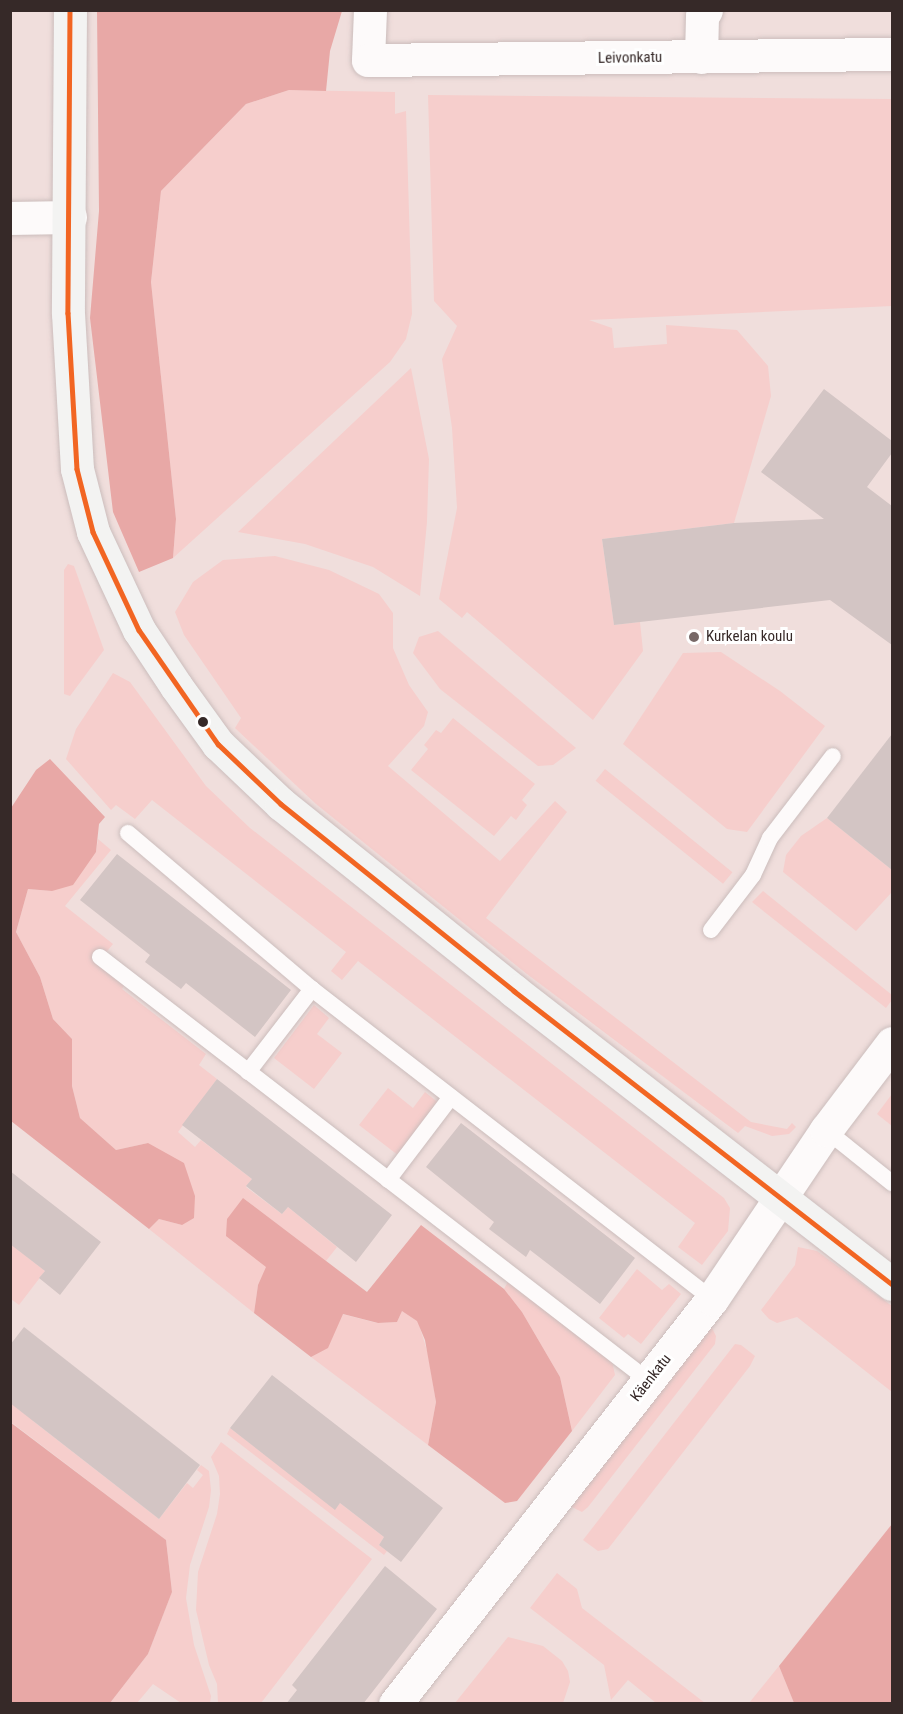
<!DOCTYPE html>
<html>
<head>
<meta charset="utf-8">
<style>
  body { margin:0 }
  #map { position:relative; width:903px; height:1714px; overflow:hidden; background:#f0dedc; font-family:"Roboto Condensed",sans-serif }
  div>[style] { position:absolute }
  .green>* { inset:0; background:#f6cecc; transform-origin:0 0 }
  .forest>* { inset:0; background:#e8a8a6 }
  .building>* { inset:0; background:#d3c5c4 }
  .roads { filter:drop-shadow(0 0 2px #cbbdbc) drop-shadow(0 0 2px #cbbdbc) }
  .lane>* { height:16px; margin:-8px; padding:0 8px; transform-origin:8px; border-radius:8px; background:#fdfafa }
  .street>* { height:33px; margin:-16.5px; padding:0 16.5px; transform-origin:16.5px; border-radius:16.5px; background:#fdfafa }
  .secondary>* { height:33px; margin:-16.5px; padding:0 16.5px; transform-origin:16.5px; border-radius:16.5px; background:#f3f3f2 }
  .bus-1>* { height:4.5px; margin:-2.25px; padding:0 2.25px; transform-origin:2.25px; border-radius:2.25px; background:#f26522 }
  .dots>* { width:16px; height:16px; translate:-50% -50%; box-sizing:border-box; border:3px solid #fff; border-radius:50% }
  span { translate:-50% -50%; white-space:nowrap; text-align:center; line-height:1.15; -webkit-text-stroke:6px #fff; paint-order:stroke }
  .street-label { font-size:15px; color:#362928 }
  .poi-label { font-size:15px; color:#362928 }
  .left { translate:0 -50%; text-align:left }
  .frame { position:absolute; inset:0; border:12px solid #362928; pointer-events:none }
</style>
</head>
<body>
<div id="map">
  <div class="green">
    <div style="clip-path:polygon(289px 90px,395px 92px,395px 114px,406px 111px,412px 314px,406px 339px,390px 362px,173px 558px,176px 519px,151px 282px,161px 191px,246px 104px)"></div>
    <div style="clip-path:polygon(428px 95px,892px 99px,892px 306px,589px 320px,612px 328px,614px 348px,667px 344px,666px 325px,737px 330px,768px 366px,771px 396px,734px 523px,602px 539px,614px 625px,640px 622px,643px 651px,593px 720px,467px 612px,462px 618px,439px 599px,457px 508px,452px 428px,442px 359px,457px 326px,434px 301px)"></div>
    <div style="clip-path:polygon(411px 368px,429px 459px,427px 522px,420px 596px,373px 567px,305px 544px,238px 532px)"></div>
    <div style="clip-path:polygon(275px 556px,329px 570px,379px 594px,393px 613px,393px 648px,409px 685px,428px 712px,424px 726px,388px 766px,500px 861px,555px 801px,567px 812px,486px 918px,751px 1122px,787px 1129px,792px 1123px,796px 1127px,789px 1134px,772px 1136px,745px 1126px,738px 1133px,527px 974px,316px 804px,235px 728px,241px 718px,184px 635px,175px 612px,193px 582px,223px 560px)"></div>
    <div style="clip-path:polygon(68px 564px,74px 566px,104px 650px,70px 696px,64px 694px,64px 570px)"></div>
    <div style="clip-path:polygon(438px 631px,576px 748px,553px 765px,538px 766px,440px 689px,413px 653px,419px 637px)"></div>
    <div style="clip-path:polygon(721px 652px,780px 691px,825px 726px,747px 832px,727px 829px,623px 744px,683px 653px)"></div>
    <div style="clip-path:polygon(113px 673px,130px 682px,206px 786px,250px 828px,724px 1198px,730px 1208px,728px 1231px,702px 1265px,678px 1247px,695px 1223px,358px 961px,342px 980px,331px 971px,346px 952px,152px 800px,135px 819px,116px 805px,111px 810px,66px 759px,76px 729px)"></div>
    <div style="clip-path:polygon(453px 718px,535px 784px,522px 800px,527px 805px,516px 820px,511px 816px,494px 836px,411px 770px,428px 749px,424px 745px,436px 730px,441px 733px)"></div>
    <div style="left:605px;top:769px;width:164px;height:15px;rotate:39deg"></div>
    <div style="clip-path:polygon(827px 818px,892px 870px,892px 892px,856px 931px,783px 872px,786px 855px,801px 836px)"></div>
    <div style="clip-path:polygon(98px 839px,111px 850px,65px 906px,113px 944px,98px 962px,125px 984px,122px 989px,206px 1054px,199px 1065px,217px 1079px,178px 1132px,195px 1147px,201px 1140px,252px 1179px,246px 1187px,282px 1214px,288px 1207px,337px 1247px,326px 1261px,243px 1198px,267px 1267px,258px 1285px,254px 1313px,149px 1229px,159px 1219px,182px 1225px,148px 1143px,116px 1150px,80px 1118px,72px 1086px,72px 1039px,53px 1019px,40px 977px,16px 932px,28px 889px,52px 891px,96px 852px)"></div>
    <div style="clip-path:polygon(763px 891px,892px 995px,892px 1000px,886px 1008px,752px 902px)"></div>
    <div style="clip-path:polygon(314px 1005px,329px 1018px,317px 1034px,342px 1053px,314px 1089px,274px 1058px)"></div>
    <div style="clip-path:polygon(388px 1088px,413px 1108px,425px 1092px,440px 1104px,399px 1156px,359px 1125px)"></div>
    <div style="clip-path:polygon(892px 1094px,892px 1126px,877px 1114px)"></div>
    <div style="clip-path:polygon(11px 1244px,45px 1271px,19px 1305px,11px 1299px)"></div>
    <div style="clip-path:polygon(798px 1247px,817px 1251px,892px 1306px,892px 1392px,797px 1317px,777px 1323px,769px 1319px,761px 1310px,795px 1265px)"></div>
    <div style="clip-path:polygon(637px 1269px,662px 1290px,669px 1284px,681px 1294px,641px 1344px,628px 1334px,624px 1338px,599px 1318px)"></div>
    <div style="clip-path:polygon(510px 1278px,612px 1361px,615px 1375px,572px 1431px,560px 1377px,522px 1312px,504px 1289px)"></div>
    <div style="clip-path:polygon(402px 1310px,418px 1321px,428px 1354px,436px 1402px,428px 1445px,311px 1357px,328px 1347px,342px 1314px,377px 1323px,397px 1322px)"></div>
    <div style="clip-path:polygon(711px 1326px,716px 1336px,715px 1344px,588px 1507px,582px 1512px,570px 1506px)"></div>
    <div style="clip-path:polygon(735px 1344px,741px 1345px,755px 1356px,750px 1366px,608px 1549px,598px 1551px,583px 1540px)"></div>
    <div style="clip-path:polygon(10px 1403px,38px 1414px,33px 1421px,159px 1519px,187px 1483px,193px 1488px,203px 1475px,197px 1470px,201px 1465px,209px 1471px,211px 1490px,209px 1507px,190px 1565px,186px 1598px,194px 1645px,211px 1696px,210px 1703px,181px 1703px,153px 1684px,137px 1703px,110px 1703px,148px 1654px,172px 1592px,166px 1540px,11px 1422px)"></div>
    <div style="clip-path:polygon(230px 1428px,335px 1509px,340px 1503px,384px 1537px,379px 1545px,387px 1551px,384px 1555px,227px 1434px)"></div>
    <div style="clip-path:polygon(221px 1442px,372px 1559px,261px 1703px,218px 1703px,217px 1684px,209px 1665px,196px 1610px,198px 1572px,217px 1514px,220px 1494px,219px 1476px,211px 1457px)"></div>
    <div style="clip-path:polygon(557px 1573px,577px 1589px,582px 1608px,705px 1703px,656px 1703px,628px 1680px,611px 1700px,604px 1665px,530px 1608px)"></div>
    <div style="clip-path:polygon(508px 1637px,543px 1646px,562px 1661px,568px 1671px,570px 1682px,563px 1703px,455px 1703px)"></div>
    <div style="clip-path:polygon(779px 1666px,794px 1703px,749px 1703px)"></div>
  </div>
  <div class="forest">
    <div style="clip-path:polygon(97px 11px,342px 11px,330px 51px,326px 91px,289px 90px,246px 104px,161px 191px,151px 282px,176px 519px,173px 558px,139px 572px,113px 512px,90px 318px,99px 211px)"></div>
    <div style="clip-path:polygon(50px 759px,105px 817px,99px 824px,96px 852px,73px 885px,52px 891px,28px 889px,16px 932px,40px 977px,53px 1019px,72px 1039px,72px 1086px,80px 1118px,116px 1150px,148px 1143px,184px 1163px,195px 1196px,194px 1218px,182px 1225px,159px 1219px,149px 1229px,11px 1121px,11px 808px,36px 770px)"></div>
    <div style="clip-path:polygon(243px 1198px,367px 1292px,421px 1225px,504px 1289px,522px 1312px,560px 1377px,572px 1431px,517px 1501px,505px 1503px,428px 1445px,436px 1402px,425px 1340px,417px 1321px,402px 1311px,397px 1322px,378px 1323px,343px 1314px,328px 1348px,311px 1357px,254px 1313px,258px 1285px,266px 1267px,226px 1236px,227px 1219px)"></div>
    <div style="clip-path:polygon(10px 1422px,166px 1540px,172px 1592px,148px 1654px,110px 1703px,11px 1703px)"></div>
    <div style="clip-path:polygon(892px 1524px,892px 1703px,794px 1703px,779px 1666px)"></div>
  </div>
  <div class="building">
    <div style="clip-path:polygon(824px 389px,892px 441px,892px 453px,867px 487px,892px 506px,892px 645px,830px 600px,614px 625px,602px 539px,734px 523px,824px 519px,761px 472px)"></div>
    <div style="clip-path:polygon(892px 734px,892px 870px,827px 818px)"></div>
    <div style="clip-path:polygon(117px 854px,291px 990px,255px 1037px,186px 983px,181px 989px,145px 962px,150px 955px,80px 900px)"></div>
    <div style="clip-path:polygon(217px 1079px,392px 1215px,356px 1262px,288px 1207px,282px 1214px,246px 1186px,252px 1179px,182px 1125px)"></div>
    <div style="clip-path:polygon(461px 1123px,635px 1258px,600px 1304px,530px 1250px,526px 1257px,489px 1229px,494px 1222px,426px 1167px)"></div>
    <div style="clip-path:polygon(10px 1171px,101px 1242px,60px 1295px,39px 1278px,45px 1271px,10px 1244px)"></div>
    <div style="clip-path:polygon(24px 1327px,200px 1465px,159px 1519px,10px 1403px,10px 1345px)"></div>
    <div style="clip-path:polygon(272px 1375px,443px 1508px,401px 1562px,379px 1545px,384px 1537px,340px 1503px,335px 1510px,230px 1428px)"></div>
    <div style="clip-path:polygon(385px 1566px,437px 1609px,363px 1704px,286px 1704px,297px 1690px,292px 1685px)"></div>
  </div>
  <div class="roads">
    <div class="lane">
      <div style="left:128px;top:833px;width:241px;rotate:40.3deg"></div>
      <div style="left:312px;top:989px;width:506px;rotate:37.78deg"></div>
      <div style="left:711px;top:930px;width:69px;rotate:-52.6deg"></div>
      <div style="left:753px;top:875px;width:41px;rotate:-65.3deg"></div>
      <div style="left:770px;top:838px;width:103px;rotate:-52.5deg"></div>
      <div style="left:100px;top:957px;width:694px;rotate:37.68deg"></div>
      <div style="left:248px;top:1072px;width:105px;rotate:-52.4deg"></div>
      <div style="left:826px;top:1130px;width:85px;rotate:38.8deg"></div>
      <div style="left:388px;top:1180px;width:104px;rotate:-52.8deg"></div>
    </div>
    <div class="street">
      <div style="left:370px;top:10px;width:50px;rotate:92.3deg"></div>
      <div style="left:368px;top:60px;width:524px;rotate:-0.66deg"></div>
      <div style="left:701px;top:57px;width:41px;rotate:-88.6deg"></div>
      <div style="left:702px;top:16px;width:7px;rotate:-56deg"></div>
      <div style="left:10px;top:218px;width:60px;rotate:-1deg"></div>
      <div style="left:395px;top:1704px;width:514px;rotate:-51.95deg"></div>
      <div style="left:712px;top:1299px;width:204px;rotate:-56deg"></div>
      <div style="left:826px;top:1130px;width:109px;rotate:-52.8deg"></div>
    </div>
    <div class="secondary">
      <div style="left:70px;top:10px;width:303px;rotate:90.4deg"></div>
      <div style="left:68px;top:313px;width:156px;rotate:86.7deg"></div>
      <div style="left:77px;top:469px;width:65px;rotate:75.7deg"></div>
      <div style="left:93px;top:532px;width:108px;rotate:64.9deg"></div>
      <div style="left:139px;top:630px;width:67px;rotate:56.5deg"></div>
      <div style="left:176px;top:686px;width:72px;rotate:54.1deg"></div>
      <div style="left:218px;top:744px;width:87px;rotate:43.6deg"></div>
      <div style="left:281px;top:804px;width:299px;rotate:38.7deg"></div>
      <div style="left:514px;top:991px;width:478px;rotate:37.8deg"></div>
    </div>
  </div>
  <div class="bus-1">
    <div style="left:70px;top:10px;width:303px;rotate:90.4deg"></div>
    <div style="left:68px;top:313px;width:156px;rotate:86.7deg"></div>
    <div style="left:77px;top:469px;width:65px;rotate:75.7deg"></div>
    <div style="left:93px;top:532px;width:108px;rotate:64.9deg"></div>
    <div style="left:139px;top:630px;width:139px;rotate:55.3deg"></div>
    <div style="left:218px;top:744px;width:87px;rotate:43.6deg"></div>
    <div style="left:281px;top:804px;width:299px;rotate:38.7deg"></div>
    <div style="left:514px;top:991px;width:478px;rotate:37.8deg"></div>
  </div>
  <div class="dots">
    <div style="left:694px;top:637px;background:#776867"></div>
    <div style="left:203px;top:722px;background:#362928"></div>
  </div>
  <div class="street-label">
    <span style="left:630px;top:58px;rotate:-1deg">Leivonkatu</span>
    <span style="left:651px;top:1378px;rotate:-52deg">Käenkatu</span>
  </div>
  <div class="poi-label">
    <span class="left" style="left:706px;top:637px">Kurkelan koulu</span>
  </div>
  <div class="frame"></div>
</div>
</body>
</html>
